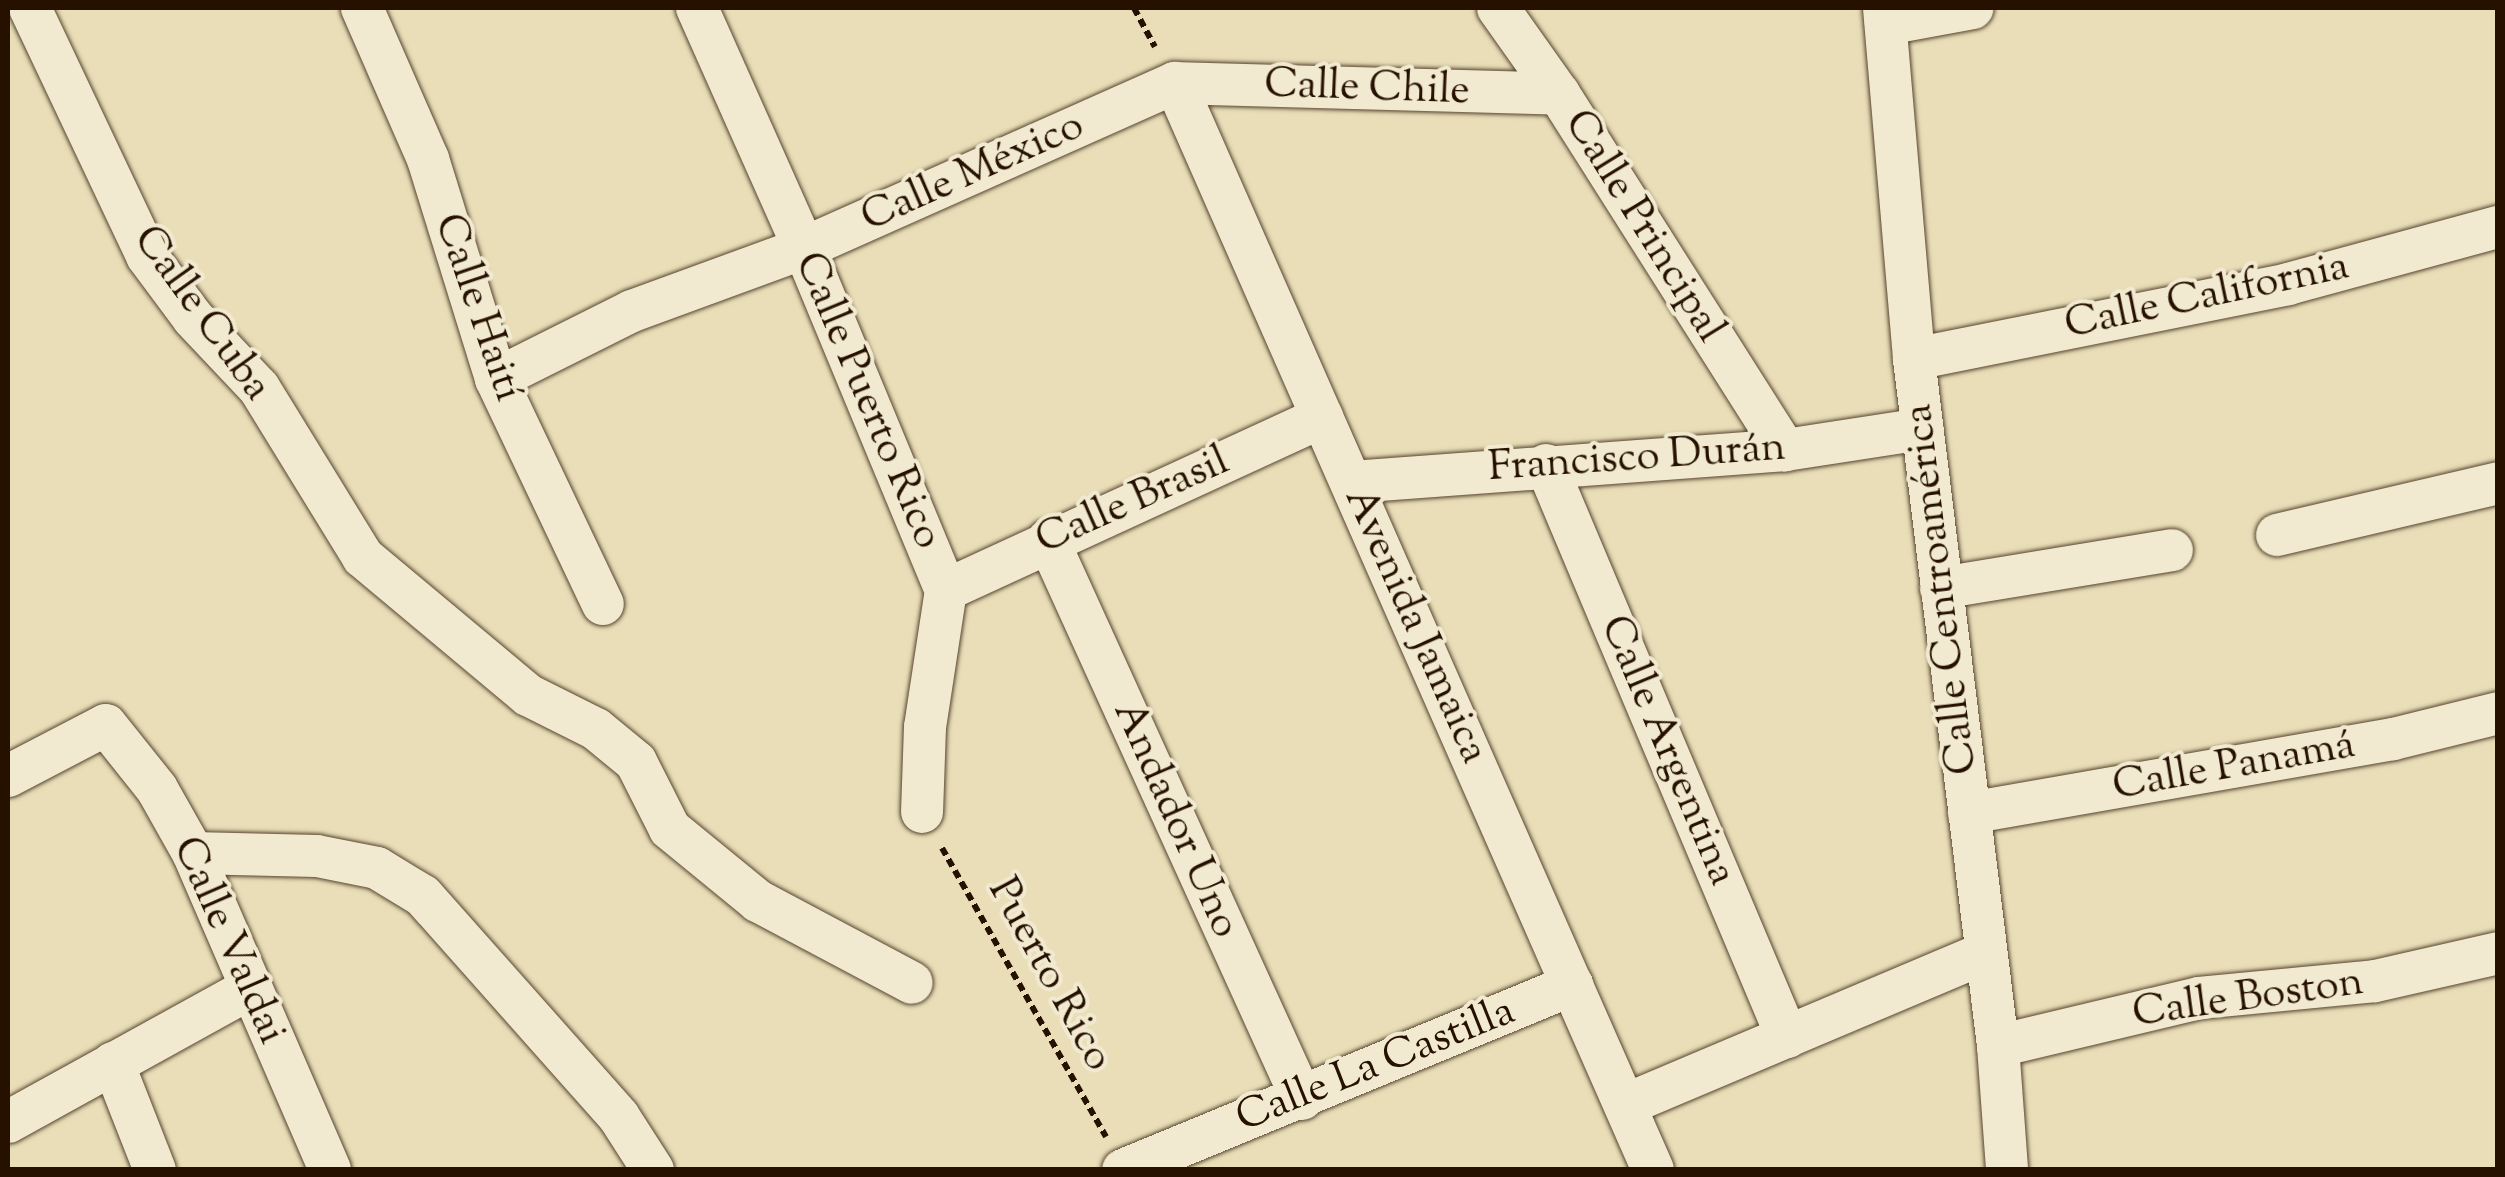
<!DOCTYPE html>
<html>
<head>
<meta charset="utf-8">
<style>
  body { margin:0 }
  #map { position:relative; width:2505px; height:1177px; overflow:hidden; background:#e9deb8; font-family:"Sorts Mill Goudy",serif }
  div>[style] { position:absolute }
  .path>* { height:6px; margin-top:-3px; transform-origin:0; background:repeating-linear-gradient(90deg,#261100 0 8px,transparent 0 13px) }
  .roads { filter:drop-shadow(0 0 2px #57442e) drop-shadow(0 0 2px #57442e) }
  .street>* { height:42px; margin:-21px; padding:0 21px; transform-origin:21px; border-radius:21px; background:#f1ead1 }
  span { translate:-50% -50%; white-space:nowrap; text-align:center; line-height:1.15; -webkit-text-stroke:8px #f1ead1; paint-order:stroke }
  .street-label { font-size:42px; color:#261100 }
  .frame { position:absolute; inset:0; border:10px solid #261100; pointer-events:none }
</style>
</head>
<body>
<div id="map">
  <div class="path">
    <div style="left:1134px;top:8px;width:44px;rotate:61.7deg"></div>
    <div style="left:942px;top:848px;width:332px;rotate:60.4deg"></div>
  </div>
  <div class="roads">
    <div class="street">
      <div style="left:30px;top:8px;width:274px;rotate:64.7deg"></div>
      <div style="left:147px;top:256px;width:77px;rotate:53.4deg"></div>
      <div style="left:193px;top:318px;width:96px;rotate:46.7deg"></div>
      <div style="left:259px;top:388px;width:198px;rotate:58.4deg"></div>
      <div style="left:363px;top:557px;width:215px;rotate:39.9deg"></div>
      <div style="left:528px;top:695px;width:76px;rotate:26.6deg"></div>
      <div style="left:596px;top:729px;width:52px;rotate:39.5deg"></div>
      <div style="left:636px;top:762px;width:75px;rotate:63.1deg"></div>
      <div style="left:670px;top:829px;width:114px;rotate:39.3deg"></div>
      <div style="left:758px;top:901px;width:174px;rotate:28deg"></div>
      <div style="left:362px;top:8px;width:165px;rotate:66.4deg"></div>
      <div style="left:428px;top:159px;width:230px;rotate:72.8deg"></div>
      <div style="left:496px;top:379px;width:249px;rotate:64.6deg"></div>
      <div style="left:697px;top:8px;width:263px;rotate:66deg"></div>
      <div style="left:804px;top:248px;width:370px;rotate:67.5deg"></div>
      <div style="left:946px;top:590px;width:139px;rotate:98.7deg"></div>
      <div style="left:925px;top:727px;width:85px;rotate:92deg"></div>
      <div style="left:1498px;top:8px;width:105px;rotate:54.7deg"></div>
      <div style="left:1559px;top:94px;width:422px;rotate:57.6deg"></div>
      <div style="left:1884px;top:8px;width:352px;rotate:85.1deg"></div>
      <div style="left:1914px;top:359px;width:692px;rotate:83.03deg"></div>
      <div style="left:1998px;top:1046px;width:124px;rotate:85.8deg"></div>
      <div style="left:1886px;top:24px;width:88px;rotate:-10.4deg"></div>
      <div style="left:1175px;top:83px;width:1187px;rotate:66.26deg"></div>
      <div style="left:1914px;top:359px;width:381px;rotate:-11.3deg"></div>
      <div style="left:2288px;top:284px;width:218px;rotate:-15.2deg"></div>
      <div style="left:496px;top:379px;width:152px;rotate:-26.6deg"></div>
      <div style="left:632px;top:311px;width:183px;rotate:-20.1deg"></div>
      <div style="left:804px;top:248px;width:406px;rotate:-24deg"></div>
      <div style="left:1175px;top:83px;width:384px;rotate:1.6deg"></div>
      <div style="left:1546px;top:465px;width:621px;rotate:67.15deg"></div>
      <div style="left:1352px;top:482px;width:434px;rotate:-4.2deg"></div>
      <div style="left:1785px;top:450px;width:139px;rotate:-8.7deg"></div>
      <div style="left:2277px;top:535px;width:227px;rotate:-13.2deg"></div>
      <div style="left:1048px;top:540px;width:614px;rotate:65.56deg"></div>
      <div style="left:1941px;top:588px;width:234px;rotate:-9.3deg"></div>
      <div style="left:946px;top:590px;width:414px;rotate:-24.7deg"></div>
      <div style="left:8px;top:776px;width:110px;rotate:-27.5deg"></div>
      <div style="left:106px;top:725px;width:82px;rotate:51.4deg"></div>
      <div style="left:157px;top:789px;width:73px;rotate:60.6deg"></div>
      <div style="left:193px;top:853px;width:345px;rotate:66.6deg"></div>
      <div style="left:1969px;top:813px;width:430px;rotate:-9.9deg"></div>
      <div style="left:2393px;top:739px;width:108px;rotate:-13.9deg"></div>
      <div style="left:193px;top:853px;width:124px;rotate:1.4deg"></div>
      <div style="left:317px;top:856px;width:61px;rotate:11.3deg"></div>
      <div style="left:377px;top:868px;width:54px;rotate:31.3deg"></div>
      <div style="left:423px;top:896px;width:295px;rotate:48.4deg"></div>
      <div style="left:619px;top:1117px;width:63px;rotate:57.3deg"></div>
      <div style="left:1998px;top:1046px;width:207px;rotate:-13.4deg"></div>
      <div style="left:2199px;top:998px;width:177px;rotate:-5.5deg"></div>
      <div style="left:2375px;top:981px;width:126px;rotate:-12.8deg"></div>
      <div style="left:113px;top:1063px;width:115px;rotate:68.6deg"></div>
      <div style="left:1625px;top:1105px;width:391px;rotate:-22.9deg"></div>
      <div style="left:8px;top:1122px;width:275px;rotate:-28.9deg"></div>
      <div style="left:1123px;top:1170px;width:486px;rotate:-22.4deg"></div>
    </div>
  </div>
  <div class="street-label">
    <span style="left:1367px;top:89px;rotate:2deg">Calle Chile</span>
    <span style="left:973px;top:173px;rotate:-24deg">Calle México</span>
    <span style="left:1643px;top:227px;rotate:58deg">Calle Principal</span>
    <span style="left:2207px;top:297px;rotate:-12deg">Calle California</span>
    <span style="left:477px;top:308px;rotate:71deg">Calle Haití</span>
    <span style="left:201px;top:314px;rotate:54deg">Calle Cuba</span>
    <span style="left:867px;top:401px;rotate:67deg">Calle Puerto Rico</span>
    <span style="left:1637px;top:459px;rotate:-4deg">Francisco Durán</span>
    <span style="left:1133px;top:502px;rotate:-24deg">Calle Brasil</span>
    <span style="left:1942px;top:589px;rotate:-97deg">Calle Centroamérica</span>
    <span style="left:1415px;top:626px;rotate:66deg">Avenida Jamaica</span>
    <span style="left:1667px;top:751px;rotate:67deg">Calle Argentina</span>
    <span style="left:2234px;top:767px;rotate:-10deg">Calle Panamá</span>
    <span style="left:1175px;top:820px;rotate:66deg">Andador Uno</span>
    <span style="left:228px;top:941px;rotate:66deg">Calle Valdai</span>
    <span style="left:1049px;top:975px;rotate:61deg">Puerto Rico</span>
    <span style="left:2248px;top:999px;rotate:-8deg">Calle Boston</span>
    <span style="left:1376px;top:1066px;rotate:-22deg">Calle La Castilla</span>
  </div>
  <div class="frame"></div>
</div>
</body>
</html>
